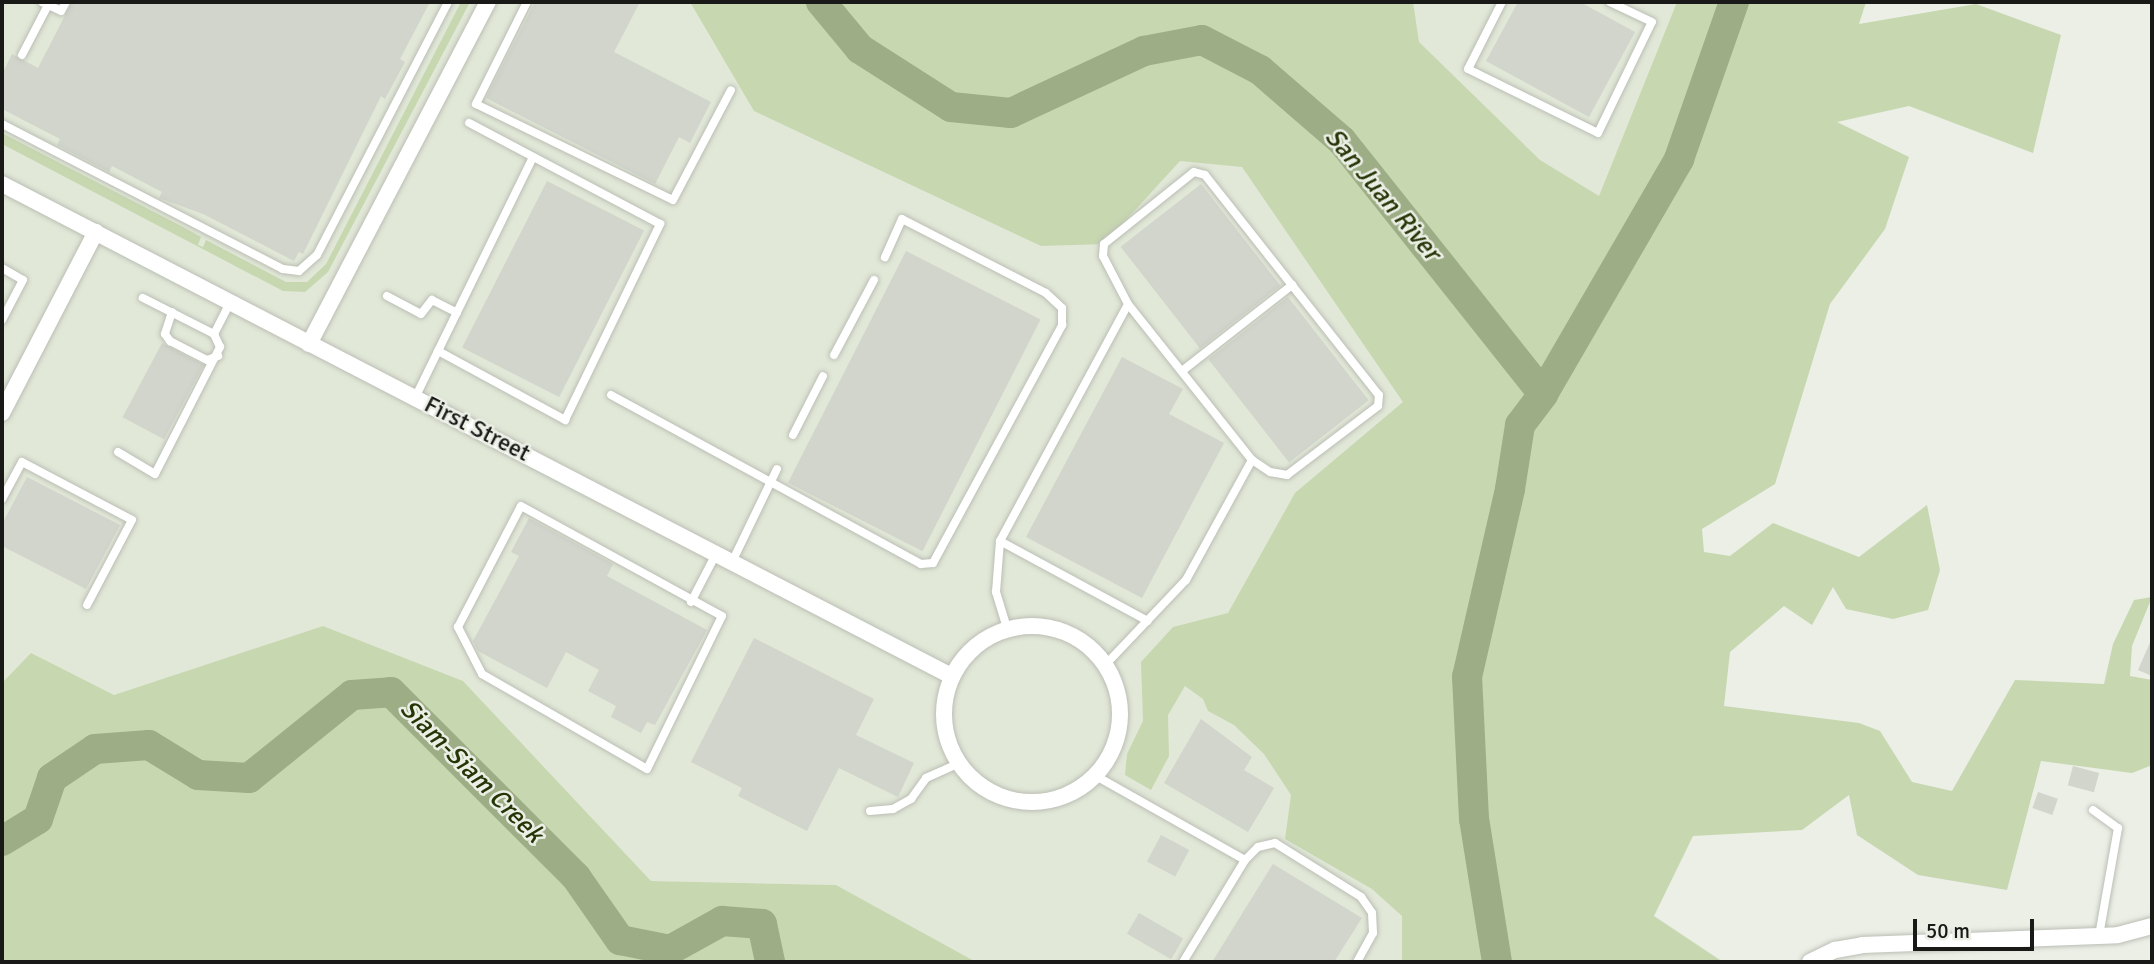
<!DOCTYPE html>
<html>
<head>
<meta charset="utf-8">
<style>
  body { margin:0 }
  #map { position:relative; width:2154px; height:964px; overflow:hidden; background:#ebefe6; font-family:Signika,sans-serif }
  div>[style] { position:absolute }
  .built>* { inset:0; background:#e1e8d7 }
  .green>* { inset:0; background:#c7d7b0 }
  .river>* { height:30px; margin:-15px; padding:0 15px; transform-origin:15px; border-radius:15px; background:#9dad85 }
  .building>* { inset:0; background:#d1d5cc; transform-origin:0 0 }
  .roads { filter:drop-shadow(0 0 2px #bbbeb5) drop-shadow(0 0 2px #bbbeb5) }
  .lane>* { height:8px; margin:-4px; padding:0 4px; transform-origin:4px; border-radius:4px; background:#fff }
  .street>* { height:16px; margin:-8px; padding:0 8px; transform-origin:8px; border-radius:8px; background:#fff }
  .street>.ring { margin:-8px; padding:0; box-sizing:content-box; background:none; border:16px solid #fff; border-radius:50% }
  span { translate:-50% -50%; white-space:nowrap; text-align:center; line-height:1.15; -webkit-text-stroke:5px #ebefe6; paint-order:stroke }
  .street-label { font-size:24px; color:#191a17 }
  .water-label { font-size:26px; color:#263506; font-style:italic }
  .frame { position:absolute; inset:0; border:4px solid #191a17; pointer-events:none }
  .scale { position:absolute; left:1913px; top:919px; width:121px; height:32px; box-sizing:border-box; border:4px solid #191a17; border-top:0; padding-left:9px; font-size:21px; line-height:24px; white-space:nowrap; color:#191a17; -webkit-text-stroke:5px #ebefe6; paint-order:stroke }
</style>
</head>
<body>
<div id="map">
  <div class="built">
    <div style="clip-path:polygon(2px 2px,1677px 2px,1599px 197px,1446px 962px,976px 962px,836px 885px,651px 881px,463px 681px,323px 626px,114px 695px,31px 654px,2px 683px)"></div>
  </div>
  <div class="green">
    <div style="clip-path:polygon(461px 2px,470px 2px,328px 272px,305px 292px,283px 291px,2px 144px,2px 133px,185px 228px,201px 237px,198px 245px,203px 247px,206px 240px,286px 282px,307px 282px,326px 264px)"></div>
    <div style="clip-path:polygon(690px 2px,1413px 2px,1419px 42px,1540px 160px,1599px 196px,1677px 2px,1866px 2px,1859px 24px,1976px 4px,2061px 35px,2033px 153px,1909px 106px,1837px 122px,1909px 157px,1885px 229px,1830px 304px,1775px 484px,1702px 529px,1704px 552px,1730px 556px,1773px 523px,1859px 557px,1927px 505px,1940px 570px,1928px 610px,1893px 619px,1846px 609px,1833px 587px,1812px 625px,1784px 606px,1730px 652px,1724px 706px,1859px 723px,1880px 731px,1912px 782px,1952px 791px,2015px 680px,2104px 684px,2113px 644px,2134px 600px,2152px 597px,2132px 646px,2130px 676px,2152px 680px,2152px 765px,2132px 773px,2041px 761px,2007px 890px,1918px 875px,1857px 835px,1849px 795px,1802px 830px,1693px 836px,1654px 916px,1723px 962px,1402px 962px,1402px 916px,1372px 889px,1285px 839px,1291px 795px,1264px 754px,1234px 725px,1208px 711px,1203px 699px,1185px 686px,1168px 715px,1169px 756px,1151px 790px,1125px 775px,1127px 754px,1143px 721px,1141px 662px,1173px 627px,1228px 613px,1295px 493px,1403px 402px,1242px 167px,1180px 161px,1104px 244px,1041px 246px,754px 111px)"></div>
    <div style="clip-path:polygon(323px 626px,463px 681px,651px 881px,836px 885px,976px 962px,2px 962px,2px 683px,31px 653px,114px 695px)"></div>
  </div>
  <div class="river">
    <div style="left:821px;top:2px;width:61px;rotate:50.3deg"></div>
    <div style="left:860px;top:49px;width:108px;rotate:32.5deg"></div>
    <div style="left:951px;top:107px;width:60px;rotate:5.7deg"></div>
    <div style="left:1011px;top:113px;width:147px;rotate:-25deg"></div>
    <div style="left:1144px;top:51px;width:59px;rotate:-10.7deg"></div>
    <div style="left:1202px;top:40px;width:65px;rotate:27.3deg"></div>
    <div style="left:1260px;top:70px;width:108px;rotate:40.9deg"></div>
    <div style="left:1342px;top:141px;width:323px;rotate:51.5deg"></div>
    <div style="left:2px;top:841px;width:42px;rotate:-31.4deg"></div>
    <div style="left:38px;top:819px;width:43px;rotate:-71.1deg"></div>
    <div style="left:52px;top:778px;width:52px;rotate:-34deg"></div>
    <div style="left:95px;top:749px;width:54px;rotate:-4.2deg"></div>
    <div style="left:149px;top:745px;width:57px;rotate:31.5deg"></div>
    <div style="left:198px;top:775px;width:51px;rotate:3.4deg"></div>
    <div style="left:249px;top:778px;width:132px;rotate:-38.9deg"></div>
    <div style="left:352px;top:695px;width:39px;rotate:-4deg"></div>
    <div style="left:391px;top:692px;width:262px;rotate:45deg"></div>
    <div style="left:576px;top:877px;width:77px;rotate:55.1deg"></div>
    <div style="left:620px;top:940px;width:51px;rotate:11.3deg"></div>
    <div style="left:670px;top:950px;width:60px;rotate:-29.1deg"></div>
    <div style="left:722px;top:921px;width:40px;rotate:4.3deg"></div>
    <div style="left:762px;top:924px;width:39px;rotate:78deg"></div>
    <div style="left:1497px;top:962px;width:145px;rotate:-99.1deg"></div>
    <div style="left:1474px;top:819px;width:142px;rotate:-92.8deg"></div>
    <div style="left:1467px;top:677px;width:193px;rotate:-77.1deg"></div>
    <div style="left:1510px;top:489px;width:65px;rotate:-81.1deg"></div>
    <div style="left:1520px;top:425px;width:39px;rotate:-53deg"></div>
    <div style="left:1543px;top:394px;width:272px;rotate:-59.9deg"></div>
    <div style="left:1679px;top:159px;width:166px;rotate:-70.7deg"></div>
  </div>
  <div class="building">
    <div style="clip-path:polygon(72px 2px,430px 2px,400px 59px,405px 62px,385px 99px,381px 96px,303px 254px,299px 252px,294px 261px,203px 214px,159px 198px,162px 192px,112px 166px,109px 172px,57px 145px,60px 139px,2px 109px,2px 74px,12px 54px,38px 68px)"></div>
    <div style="clip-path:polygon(535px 2px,640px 2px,614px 52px,711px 102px,690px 143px,679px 137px,655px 184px,486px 98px)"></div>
    <div style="clip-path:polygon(1518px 2px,1580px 2px,1635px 32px,1589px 117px,1486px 61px)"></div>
    <div style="left:547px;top:181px;width:109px;height:187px;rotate:27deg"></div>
    <div style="left:1201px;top:184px;width:129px;height:102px;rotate:52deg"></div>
    <div style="left:906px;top:251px;width:151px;height:260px;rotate:27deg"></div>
    <div style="left:1288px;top:297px;width:131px;height:101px;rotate:52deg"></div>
    <div style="left:162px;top:343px;width:47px;height:84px;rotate:28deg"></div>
    <div style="clip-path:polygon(1122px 357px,1183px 389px,1169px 414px,1224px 443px,1142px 598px,1026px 537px)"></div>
    <div style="clip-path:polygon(27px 477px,120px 525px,86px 589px,2px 546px,2px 524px)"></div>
    <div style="clip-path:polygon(529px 518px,613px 564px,607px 576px,707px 630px,655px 725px,647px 722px,641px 733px,611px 717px,616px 706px,588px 691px,599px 670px,566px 652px,547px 688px,478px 651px,473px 641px,519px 556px,511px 552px)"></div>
    <div style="clip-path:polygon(754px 638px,874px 699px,856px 735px,914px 763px,898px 797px,839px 768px,807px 831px,738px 796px,742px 788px,691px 762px)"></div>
    <div style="clip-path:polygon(2152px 638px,2152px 676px,2138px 670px)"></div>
    <div style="clip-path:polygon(1201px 719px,1252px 757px,1244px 770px,1274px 788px,1248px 832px,1164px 783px)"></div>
    <div style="left:2073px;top:766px;width:27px;height:20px;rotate:15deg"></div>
    <div style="left:2038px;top:792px;width:21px;height:17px;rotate:19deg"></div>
    <div style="left:1161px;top:835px;width:32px;height:30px;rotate:28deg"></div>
    <div style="clip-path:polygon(1273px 864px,1362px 918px,1334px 962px,1212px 962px)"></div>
    <div style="left:1139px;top:913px;width:51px;height:24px;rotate:30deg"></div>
  </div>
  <div class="roads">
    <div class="lane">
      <div style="left:42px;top:2px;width:21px;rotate:25deg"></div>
      <div style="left:61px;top:11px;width:10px;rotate:-61deg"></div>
      <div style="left:527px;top:2px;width:114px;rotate:116.6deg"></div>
      <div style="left:476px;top:104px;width:219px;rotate:26deg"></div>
      <div style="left:673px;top:200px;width:124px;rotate:-62.2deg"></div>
      <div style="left:1502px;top:2px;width:75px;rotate:116.9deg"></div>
      <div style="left:1468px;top:69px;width:145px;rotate:26.2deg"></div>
      <div style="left:1598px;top:133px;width:123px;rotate:-64.1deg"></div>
      <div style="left:1652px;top:22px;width:47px;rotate:-154.5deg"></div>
      <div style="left:22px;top:55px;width:56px;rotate:-62.5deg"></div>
      <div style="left:2px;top:124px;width:316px;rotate:27.3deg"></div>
      <div style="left:283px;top:269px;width:16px;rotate:7deg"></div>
      <div style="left:299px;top:271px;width:24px;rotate:-42deg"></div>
      <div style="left:317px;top:255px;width:285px;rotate:-62.6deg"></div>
      <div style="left:1194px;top:172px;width:11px;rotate:15deg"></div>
      <div style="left:1205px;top:175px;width:280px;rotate:51.7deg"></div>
      <div style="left:1379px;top:395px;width:11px;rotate:95deg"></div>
      <div style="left:1378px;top:406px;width:114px;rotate:142.8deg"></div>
      <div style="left:1287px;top:475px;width:17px;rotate:-170deg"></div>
      <div style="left:1270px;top:472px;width:22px;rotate:-146deg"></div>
      <div style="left:1252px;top:460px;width:199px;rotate:-128.5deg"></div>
      <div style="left:1128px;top:304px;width:54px;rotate:-117.5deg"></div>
      <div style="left:1103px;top:256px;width:12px;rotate:-85deg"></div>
      <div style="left:1104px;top:244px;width:115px;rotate:-38.7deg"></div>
      <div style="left:2px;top:268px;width:24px;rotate:30deg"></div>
      <div style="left:23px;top:280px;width:45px;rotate:117.7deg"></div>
      <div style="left:387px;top:296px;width:38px;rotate:28deg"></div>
      <div style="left:421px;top:314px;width:18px;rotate:-52deg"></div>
      <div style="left:432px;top:300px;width:28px;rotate:27deg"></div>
      <div style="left:172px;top:312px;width:23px;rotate:108deg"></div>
      <div style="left:165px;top:334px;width:9px;rotate:54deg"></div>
      <div style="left:170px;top:341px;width:42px;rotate:27.2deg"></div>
      <div style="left:207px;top:360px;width:12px;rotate:-20deg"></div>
      <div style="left:214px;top:334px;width:35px;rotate:-63deg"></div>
      <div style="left:438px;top:351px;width:145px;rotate:28.5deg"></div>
      <div style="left:565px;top:420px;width:218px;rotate:-64.1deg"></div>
      <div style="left:660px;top:224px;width:216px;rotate:-152.1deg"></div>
      <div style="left:834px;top:355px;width:85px;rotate:-61.9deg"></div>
      <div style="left:1182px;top:371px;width:140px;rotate:-38deg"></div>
      <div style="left:611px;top:395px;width:353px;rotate:28.6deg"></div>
      <div style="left:921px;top:564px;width:12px;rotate:-5deg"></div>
      <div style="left:933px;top:563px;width:271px;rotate:-61.5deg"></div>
      <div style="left:1062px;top:325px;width:17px;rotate:-90deg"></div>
      <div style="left:1062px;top:308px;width:22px;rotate:-137deg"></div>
      <div style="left:1046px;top:293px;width:162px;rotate:-152.8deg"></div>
      <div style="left:902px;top:219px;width:42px;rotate:114.1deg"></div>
      <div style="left:415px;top:398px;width:268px;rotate:-63.9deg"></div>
      <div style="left:793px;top:435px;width:66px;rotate:-63deg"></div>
      <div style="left:118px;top:452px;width:43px;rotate:30.7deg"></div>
      <div style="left:155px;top:474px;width:143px;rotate:-62.9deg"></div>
      <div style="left:220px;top:347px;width:14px;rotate:-115deg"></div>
      <div style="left:214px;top:334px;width:80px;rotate:-153.1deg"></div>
      <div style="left:2px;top:499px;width:42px;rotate:-61.6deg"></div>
      <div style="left:22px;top:462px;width:124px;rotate:27.8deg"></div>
      <div style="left:132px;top:520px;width:96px;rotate:117.9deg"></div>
      <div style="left:521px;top:506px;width:229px;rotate:28.7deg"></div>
      <div style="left:722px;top:616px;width:170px;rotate:116.1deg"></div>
      <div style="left:647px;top:769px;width:190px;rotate:-150.1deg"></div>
      <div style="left:482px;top:674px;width:53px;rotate:-117.1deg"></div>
      <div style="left:458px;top:627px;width:136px;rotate:-62.5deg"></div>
      <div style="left:1000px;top:541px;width:168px;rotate:28.4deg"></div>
      <div style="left:733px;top:560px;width:101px;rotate:-64.2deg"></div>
      <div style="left:691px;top:602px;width:54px;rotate:-62.5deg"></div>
      <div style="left:1007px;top:628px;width:38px;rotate:-107deg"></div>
      <div style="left:996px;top:592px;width:51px;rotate:-85.5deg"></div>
      <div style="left:1000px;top:541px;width:269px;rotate:-61.6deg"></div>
      <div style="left:1106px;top:664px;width:116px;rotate:-46.4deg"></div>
      <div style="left:1186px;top:580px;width:137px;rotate:-61.2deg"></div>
      <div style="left:1096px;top:776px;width:171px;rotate:29.4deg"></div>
      <div style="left:2093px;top:810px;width:31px;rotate:36deg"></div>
      <div style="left:2118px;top:828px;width:110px;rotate:100deg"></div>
      <div style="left:870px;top:811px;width:23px;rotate:-5deg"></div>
      <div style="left:893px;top:809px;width:21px;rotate:-29deg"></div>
      <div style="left:911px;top:799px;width:26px;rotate:-54deg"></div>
      <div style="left:926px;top:778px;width:34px;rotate:-24deg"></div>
      <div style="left:1183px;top:962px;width:119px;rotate:-58.7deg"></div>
      <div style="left:1245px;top:860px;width:18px;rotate:-45deg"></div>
      <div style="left:1258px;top:847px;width:17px;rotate:-13deg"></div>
      <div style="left:1275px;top:843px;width:102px;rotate:32.1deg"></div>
      <div style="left:1361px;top:897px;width:19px;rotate:55deg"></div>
      <div style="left:1372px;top:913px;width:20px;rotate:87deg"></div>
      <div style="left:1373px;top:933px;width:33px;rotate:119deg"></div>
    </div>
    <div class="street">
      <div style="left:2px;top:184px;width:1069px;rotate:27.4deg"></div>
      <div style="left:309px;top:344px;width:386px;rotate:-62.4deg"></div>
      <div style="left:2px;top:413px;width:204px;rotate:-62.6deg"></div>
      <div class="ring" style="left:944px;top:626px;width:160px;height:160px"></div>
      <div style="left:1810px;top:962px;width:28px;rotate:-26deg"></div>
      <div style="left:1835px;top:950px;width:27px;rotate:-10deg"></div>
      <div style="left:1862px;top:945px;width:256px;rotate:-2.2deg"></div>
      <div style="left:2118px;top:935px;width:35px;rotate:-15deg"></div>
    </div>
  </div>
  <div class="street-label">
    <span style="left:477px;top:429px;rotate:27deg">First Street</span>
  </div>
  <div class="water-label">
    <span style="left:1382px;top:195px;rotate:50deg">San Juan River</span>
    <span style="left:471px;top:772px;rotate:45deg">Siam-Siam Creek</span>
  </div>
  <div class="frame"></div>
  <div class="scale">50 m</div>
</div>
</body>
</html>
